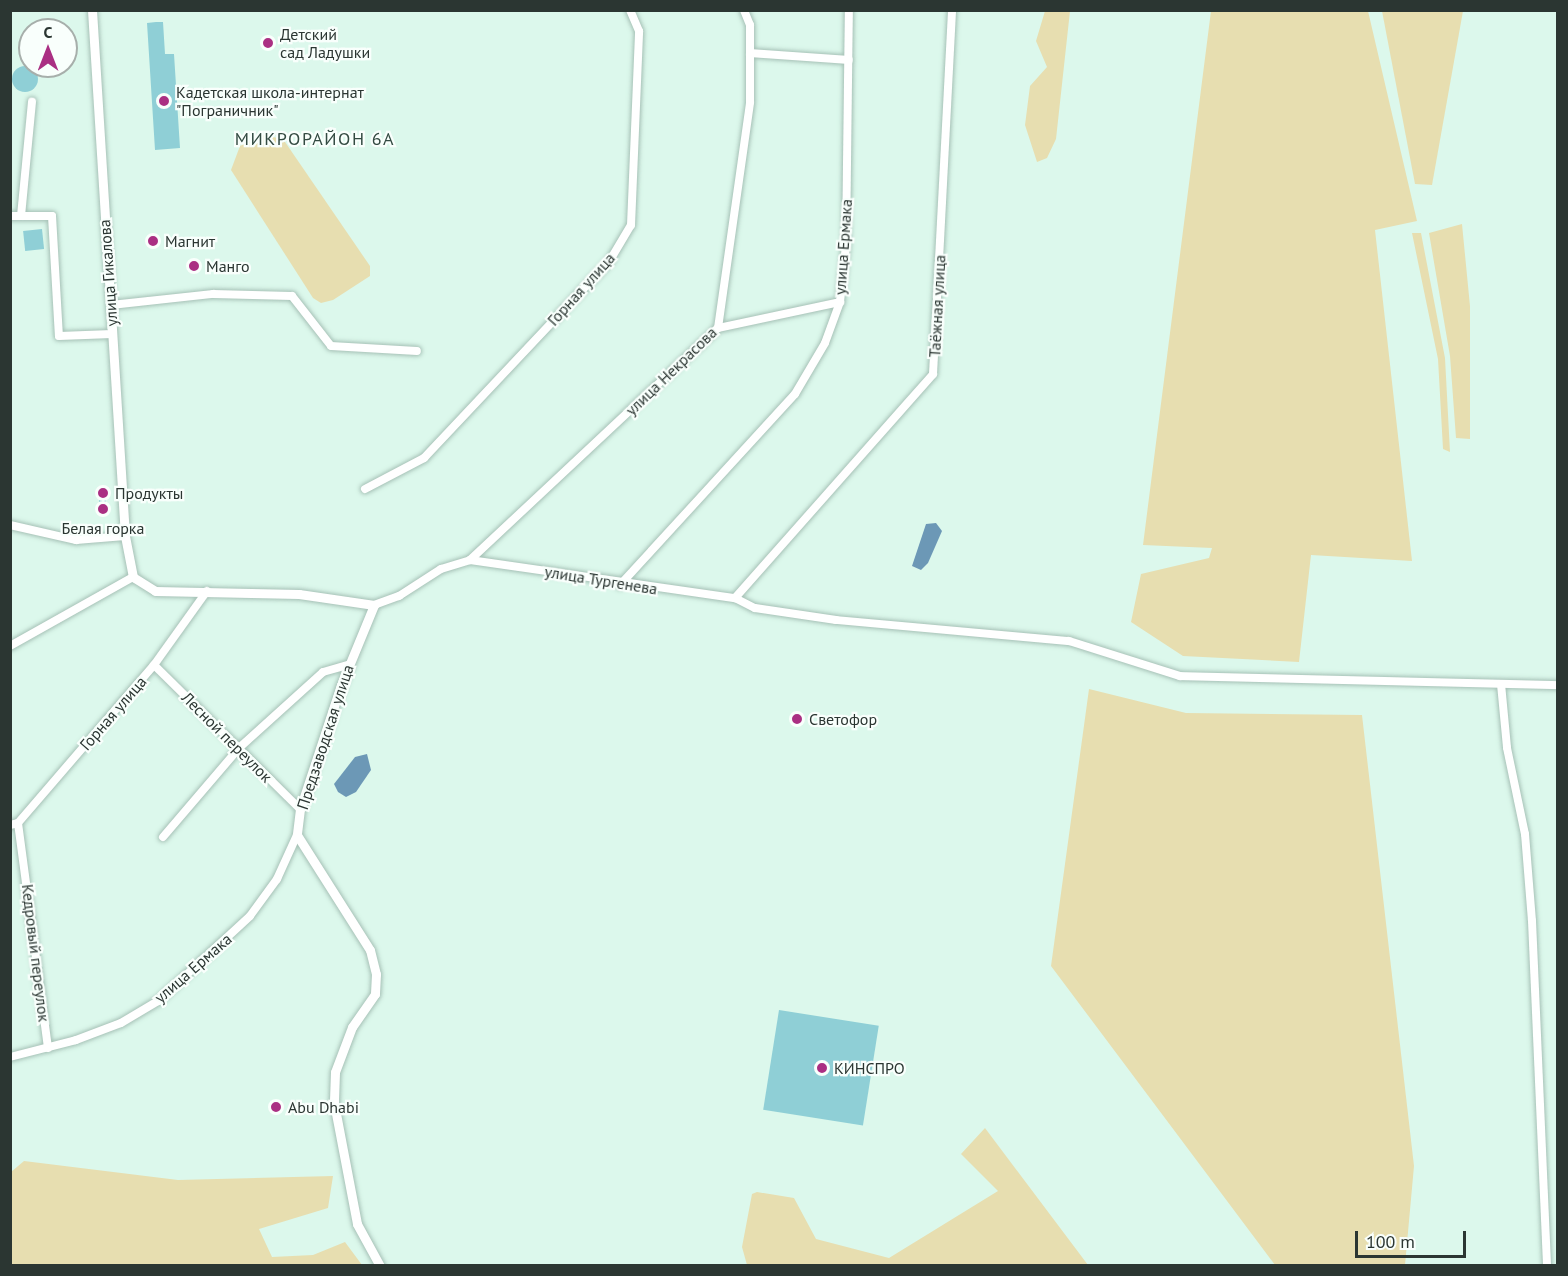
<!DOCTYPE html>
<html>
<head>
<meta charset="utf-8">
<style>
  body { margin:0 }
  #map { position:relative; width:1568px; height:1276px; overflow:hidden; background:#dcf8ec; font-family:"PT Sans",sans-serif }
  div>[style] { position:absolute }
  .green>* { inset:0; background:#e7deb0 }
  .water>* { inset:0; background:#6c98b6 }
  .building>* { inset:0; background:#8fcfd6; transform-origin:0 0 }
  .round { border-radius:50% }
  .roads { filter:drop-shadow(0 0 2px #a6c1b6) drop-shadow(0 0 2px #a6c1b6) }
  .minor>* { height:8px; margin:-4px; padding:0 4px; transform-origin:4px; border-radius:4px; background:#fff }
  .major>* { height:9px; margin:-4.5px; padding:0 4.5px; transform-origin:4.5px; border-radius:4.5px; background:#fff }
  .dots>* { width:16px; height:16px; translate:-50% -50%; box-sizing:border-box; border:3px solid #f9fffc; border-radius:50% }
  span { translate:-50% -50%; white-space:nowrap; text-align:center; line-height:1.15; -webkit-text-stroke:4.5px #f9fffc; paint-order:stroke }
  .poi-label { font-size:16px; color:#2b3632 }
  .left { translate:0 -50%; text-align:left }
  .street-label { font-size:16px; color:#2b3632 }
  .neighbourhood-label { font-size:18px; color:#334b42; letter-spacing:1.5px }
  .frame { position:absolute; inset:0; border:12px solid #2b3632; pointer-events:none }
  .north { position:absolute; left:18px; top:18px; width:60px; height:60px; box-sizing:border-box; background:#f9fffc; border:2px solid #a7afab; border-radius:50%; rotate:0deg; font-size:16px; font-weight:700; line-height:24px; text-align:center; color:#2b3632 }
  .north::after { content:''; display:block; margin:auto; width:21px; height:27px; background:#aa2f83; clip-path:polygon(50% 0,100% 100%,50% 72%,0 100%) }
  .scale { position:absolute; left:1355px; top:1231px; width:111px; height:27px; box-sizing:border-box; border:3px solid #2b3632; border-top:0; padding-left:8px; font-size:18px; line-height:21px; white-space:nowrap; color:#2b3632; -webkit-text-stroke:4px #f9fffc; paint-order:stroke }
</style>
</head>
<body>
<div id="map">
  <div class="green">
    <div style="clip-path:polygon(1045px 11px,1070px 11px,1056px 139px,1047px 158px,1037px 162px,1025px 125px,1030px 86px,1047px 67px,1036px 41px)"></div>
    <div style="clip-path:polygon(1211px 11px,1368px 11px,1417px 221px,1375px 230px,1412px 561px,1311px 555px,1299px 662px,1183px 656px,1131px 622px,1141px 574px,1209px 558px,1212px 548px,1143px 545px)"></div>
    <div style="clip-path:polygon(1382px 11px,1463px 11px,1432px 185px,1415px 184px)"></div>
    <div style="clip-path:polygon(263px 135px,283px 139px,370px 266px,370px 276px,333px 300px,321px 303px,313px 298px,231px 170px,240px 146px)"></div>
    <div style="clip-path:polygon(1462px 224px,1470px 306px,1470px 439px,1456px 438px,1450px 356px,1429px 233px)"></div>
    <div style="clip-path:polygon(1412px 233px,1421px 233px,1445px 358px,1450px 452px,1443px 449px,1438px 359px)"></div>
    <div style="clip-path:polygon(1089px 689px,1186px 713px,1362px 715px,1414px 1166px,1405px 1265px,1275px 1265px,1051px 966px)"></div>
    <div style="clip-path:polygon(985px 1128px,1088px 1265px,747px 1265px,742px 1247px,752px 1194px,757px 1192px,794px 1198px,816px 1239px,889px 1258px,998px 1191px,961px 1154px)"></div>
    <div style="clip-path:polygon(24px 1161px,178px 1180px,333px 1176px,328px 1208px,259px 1229px,272px 1257px,313px 1255px,345px 1242px,362px 1265px,11px 1265px,11px 1172px)"></div>
  </div>
  <div class="water">
    <div style="clip-path:polygon(936px 523px,942px 531px,928px 563px,921px 570px,912px 566px,926px 524px)"></div>
    <div style="clip-path:polygon(367px 754px,371px 770px,356px 792px,346px 797px,338px 792px,334px 784px,355px 757px)"></div>
  </div>
  <div class="building">
    <div style="clip-path:polygon(156px 22px,163px 22px,165px 54px,174px 54px,180px 148px,155px 150px,147px 23px)"></div>
    <div class="round" style="left:12px;top:66px;width:26px;height:26px"></div>
    <div style="left:42px;top:229px;width:20px;height:19px;rotate:84deg"></div>
    <div style="left:99px;top:488px;width:7px;height:27px"></div>
    <div style="left:779px;top:1010px;width:101px;height:101px;rotate:9deg"></div>
  </div>
  <div class="roads">
    <div class="minor">
      <div style="left:750px;top:53px;width:99px;rotate:4deg"></div>
      <div style="left:10px;top:216px;width:42px"></div>
      <div style="left:52px;top:216px;width:120px;rotate:86.7deg"></div>
      <div style="left:59px;top:336px;width:53px;rotate:-2.2deg"></div>
      <div style="left:21px;top:216px;width:115px;rotate:-84.5deg"></div>
      <div style="left:111px;top:305px;width:103px;rotate:-6.2deg"></div>
      <div style="left:213px;top:294px;width:79px;rotate:1.5deg"></div>
      <div style="left:292px;top:296px;width:63px;rotate:52deg"></div>
      <div style="left:331px;top:346px;width:86px;rotate:3.3deg"></div>
      <div style="left:718px;top:328px;width:125px;rotate:-12deg"></div>
      <div style="left:365px;top:489px;width:67px;rotate:-27.7deg"></div>
      <div style="left:424px;top:458px;width:270px;rotate:-46.7deg"></div>
      <div style="left:609px;top:262px;width:43px;rotate:-59.3deg"></div>
      <div style="left:631px;top:225px;width:194px;rotate:-87.6deg"></div>
      <div style="left:639px;top:31px;width:23px;rotate:-113deg"></div>
      <div style="left:10px;top:525px;width:68px;rotate:12.8deg"></div>
      <div style="left:76px;top:540px;width:49px;rotate:-4.7deg"></div>
      <div style="left:470px;top:560px;width:340px;rotate:-43.1deg"></div>
      <div style="left:718px;top:328px;width:228px;rotate:-81.9deg"></div>
      <div style="left:750px;top:102px;width:77px;rotate:-90deg"></div>
      <div style="left:750px;top:25px;width:16px;rotate:-112deg"></div>
      <div style="left:620px;top:585px;width:259px;rotate:-47.5deg"></div>
      <div style="left:795px;top:394px;width:59px;rotate:-59.5deg"></div>
      <div style="left:825px;top:343px;width:44px;rotate:-69.9deg"></div>
      <div style="left:840px;top:302px;width:57px;rotate:-84deg"></div>
      <div style="left:846px;top:245px;width:235px;rotate:-89.3deg"></div>
      <div style="left:735px;top:598px;width:299px;rotate:-48.5deg"></div>
      <div style="left:933px;top:374px;width:364px;rotate:-87deg"></div>
      <div style="left:374px;top:605px;width:27px;rotate:-20deg"></div>
      <div style="left:399px;top:596px;width:50px;rotate:-32.7deg"></div>
      <div style="left:441px;top:569px;width:30px;rotate:-17deg"></div>
      <div style="left:470px;top:560px;width:268px;rotate:8.2deg"></div>
      <div style="left:735px;top:598px;width:22px;rotate:27deg"></div>
      <div style="left:755px;top:608px;width:82px;rotate:8.4deg"></div>
      <div style="left:836px;top:620px;width:234px;rotate:5.2deg"></div>
      <div style="left:1069px;top:641px;width:116px;rotate:17.5deg"></div>
      <div style="left:1180px;top:676px;width:378px;rotate:1.4deg"></div>
      <div style="left:10px;top:646px;width:141px;rotate:-29.3deg"></div>
      <div style="left:154px;top:665px;width:205px;rotate:44.6deg"></div>
      <div style="left:1501px;top:684px;width:64px;rotate:84.6deg"></div>
      <div style="left:1507px;top:748px;width:88px;rotate:78.2deg"></div>
      <div style="left:1525px;top:834px;width:87px;rotate:85.4deg"></div>
      <div style="left:1532px;top:921px;width:345px;rotate:87.5deg"></div>
      <div style="left:18px;top:823px;width:227px;rotate:82.4deg"></div>
      <div style="left:10px;top:825px;width:8px;rotate:-14deg"></div>
      <div style="left:18px;top:823px;width:208px;rotate:-49.3deg"></div>
      <div style="left:154px;top:665px;width:91px;rotate:-54.4deg"></div>
      <div style="left:163px;top:837px;width:117px;rotate:-49.5deg"></div>
      <div style="left:239px;top:748px;width:113px;rotate:-42.1deg"></div>
      <div style="left:323px;top:672px;width:26px;rotate:-16deg"></div>
      <div style="left:10px;top:1057px;width:68px;rotate:-14.4deg"></div>
      <div style="left:76px;top:1040px;width:48px;rotate:-20.7deg"></div>
      <div style="left:121px;top:1023px;width:43px;rotate:-30.7deg"></div>
      <div style="left:158px;top:1001px;width:125px;rotate:-42.7deg"></div>
      <div style="left:250px;top:916px;width:46px;rotate:-53.9deg"></div>
      <div style="left:277px;top:879px;width:48px;rotate:-65.6deg"></div>
    </div>
    <div class="major">
      <div style="left:92px;top:10px;width:527px;rotate:86.41deg"></div>
      <div style="left:125px;top:536px;width:42px;rotate:79deg"></div>
      <div style="left:133px;top:577px;width:26px;rotate:32deg"></div>
      <div style="left:155px;top:591px;width:144px;rotate:1.2deg"></div>
      <div style="left:299px;top:594px;width:76px;rotate:8.3deg"></div>
      <div style="left:374px;top:605px;width:87px;rotate:112.4deg"></div>
      <div style="left:341px;top:685px;width:131px;rotate:108.3deg"></div>
      <div style="left:300px;top:809px;width:26px;rotate:97deg"></div>
      <div style="left:297px;top:835px;width:136px;rotate:57.6deg"></div>
      <div style="left:370px;top:950px;width:25px;rotate:76deg"></div>
      <div style="left:376px;top:974px;width:20px;rotate:93deg"></div>
      <div style="left:375px;top:994px;width:40px;rotate:124.9deg"></div>
      <div style="left:352px;top:1027px;width:48px;rotate:110.7deg"></div>
      <div style="left:335px;top:1072px;width:31px;rotate:92deg"></div>
      <div style="left:334px;top:1103px;width:123px;rotate:79.2deg"></div>
      <div style="left:357px;top:1224px;width:48px;rotate:61.3deg"></div>
    </div>
  </div>
  <div class="dots">
    <div style="left:268px;top:43px;background:#aa2f83"></div>
    <div style="left:164px;top:101px;background:#aa2f83"></div>
    <div style="left:153px;top:241px;background:#aa2f83"></div>
    <div style="left:194px;top:266px;background:#aa2f83"></div>
    <div style="left:103px;top:493px;background:#aa2f83"></div>
    <div style="left:103px;top:509px;background:#aa2f83"></div>
    <div style="left:797px;top:719px;background:#aa2f83"></div>
    <div style="left:822px;top:1068px;background:#aa2f83"></div>
    <div style="left:276px;top:1107px;background:#aa2f83"></div>
  </div>
  <div class="poi-label">
    <span class="left" style="left:280px;top:43px">Детский<br>сад Ладушки</span>
    <span class="left" style="left:176px;top:101px">Кадетская школа-интернат<br>"Пограничник"</span>
    <span class="left" style="left:165px;top:241px">Магнит</span>
    <span class="left" style="left:206px;top:266px">Манго</span>
    <span class="left" style="left:115px;top:493px">Продукты</span>
    <span style="left:103px;top:528px">Белая горка</span>
    <span class="left" style="left:809px;top:719px">Светофор</span>
    <span class="left" style="left:834px;top:1068px">КИНСПРО</span>
    <span class="left" style="left:288px;top:1107px">Abu Dhabi</span>
  </div>
  <div class="street-label">
    <span style="left:843px;top:247px;rotate:-86deg">улица Ермака</span>
    <span style="left:108px;top:273px;rotate:-94deg">улица Гикалова</span>
    <span style="left:581px;top:289px;rotate:-48deg">Горная улица</span>
    <span style="left:937px;top:306px;rotate:-87deg">Таёжная улица</span>
    <span style="left:671px;top:371px;rotate:-44deg">улица Некрасова</span>
    <span style="left:601px;top:580px;rotate:9deg">улица Тургенева</span>
    <span style="left:113px;top:713px;rotate:-49deg">Горная улица</span>
    <span style="left:227px;top:737px;rotate:45deg">Лесной переулок</span>
    <span style="left:325px;top:737px;rotate:-72deg">Предзаводская улица</span>
    <span style="left:36px;top:953px;rotate:83deg">Кедровый переулок</span>
    <span style="left:193px;top:968px;rotate:-41deg">улица Ермака</span>
  </div>
  <div class="neighbourhood-label">
    <span style="left:315px;top:139px">МИКРОРАЙОН 6А</span>
  </div>
  <div class="frame"></div>
  <div class="north">С</div>
  <div class="scale">100 m</div>
</div>
</body>
</html>
